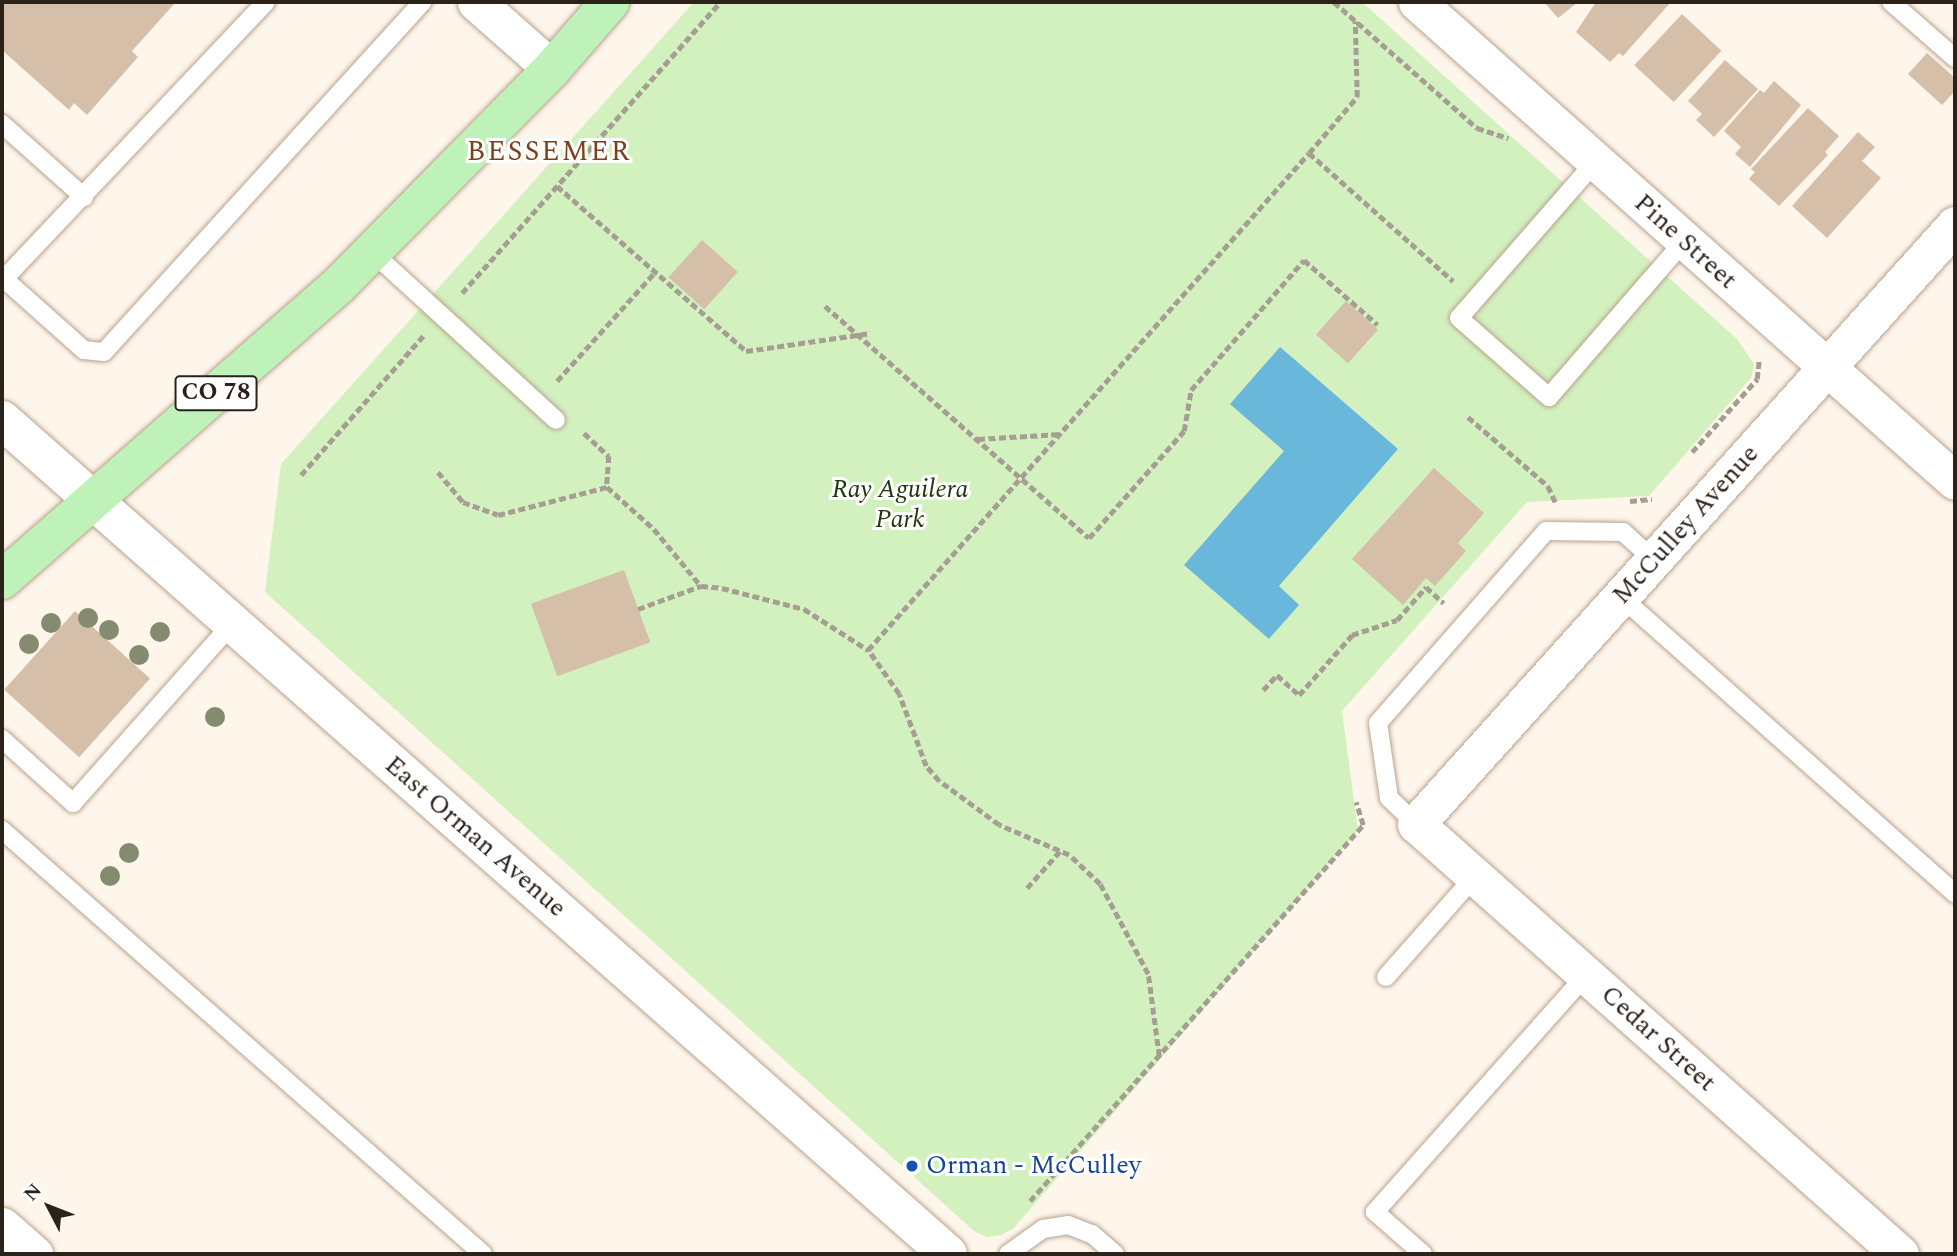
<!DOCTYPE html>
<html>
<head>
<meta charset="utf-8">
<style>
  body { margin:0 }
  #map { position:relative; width:1957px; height:1256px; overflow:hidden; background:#fef5eb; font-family:Spectral,serif }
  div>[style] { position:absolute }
  .green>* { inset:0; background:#d2f1be }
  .water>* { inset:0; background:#69b7db }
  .building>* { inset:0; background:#d5bfa8; transform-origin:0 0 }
  .path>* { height:4.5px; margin-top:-2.25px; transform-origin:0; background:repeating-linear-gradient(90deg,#a69d93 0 7px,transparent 0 10.5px) }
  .roads { filter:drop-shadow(0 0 2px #b8a38d) drop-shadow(0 0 2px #b8a38d) }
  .service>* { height:18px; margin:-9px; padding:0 9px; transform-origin:9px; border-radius:9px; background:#fff }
  .minor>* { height:37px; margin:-18.5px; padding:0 18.5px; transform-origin:18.5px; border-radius:18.5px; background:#fff }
  .tertiary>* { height:38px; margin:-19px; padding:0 19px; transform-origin:19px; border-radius:19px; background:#fff }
  .primary>* { height:38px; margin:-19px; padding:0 19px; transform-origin:19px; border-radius:19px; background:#bef2b8 }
  .trees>* { width:20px; height:20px; margin:-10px; border-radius:50%; background:#838c6f }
  .dots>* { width:19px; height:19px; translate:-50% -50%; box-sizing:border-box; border:4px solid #fff; border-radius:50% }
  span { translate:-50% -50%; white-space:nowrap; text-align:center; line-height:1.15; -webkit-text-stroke:6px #fff; paint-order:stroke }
  .shield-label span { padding:2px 5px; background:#fff; border:2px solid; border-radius:5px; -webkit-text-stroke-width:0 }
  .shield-label { font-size:24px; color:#2b221a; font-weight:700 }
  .street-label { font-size:26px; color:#2b221a }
  .park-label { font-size:26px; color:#1e360a; font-style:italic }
  .transit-label { font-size:26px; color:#164399 }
  .left { translate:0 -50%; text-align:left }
  .neighbourhood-label { font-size:28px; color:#7d3f17; letter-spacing:2px }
  .frame { position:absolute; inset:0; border:4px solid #2b221a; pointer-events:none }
  .north { position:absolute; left:14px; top:1172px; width:70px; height:70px; -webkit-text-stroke:5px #fff; paint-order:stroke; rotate:312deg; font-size:19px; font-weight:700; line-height:28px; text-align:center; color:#2b221a }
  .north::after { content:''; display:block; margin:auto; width:24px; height:32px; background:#2b221a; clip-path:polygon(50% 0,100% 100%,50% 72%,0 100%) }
</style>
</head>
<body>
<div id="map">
  <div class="green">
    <div style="clip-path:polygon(694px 2px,1362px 2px,1737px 339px,1754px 364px,1751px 378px,1649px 496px,1527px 502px,1342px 711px,1358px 831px,1013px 1229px,1001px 1235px,987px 1237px,974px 1231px,265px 592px,281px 464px)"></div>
  </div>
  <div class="water">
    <div style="clip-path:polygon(1280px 347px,1398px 449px,1279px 586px,1299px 605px,1269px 639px,1184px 565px,1284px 451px,1230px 404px)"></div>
  </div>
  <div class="building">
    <div style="clip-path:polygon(2px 2px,176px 2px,132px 51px,138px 57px,87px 115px,74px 103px,69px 110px,2px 50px)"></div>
    <div style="clip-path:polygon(1544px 2px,1578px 2px,1558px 18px)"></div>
    <div style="clip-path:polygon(1596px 2px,1671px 2px,1623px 56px,1619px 53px,1610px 62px,1576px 32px)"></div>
    <div style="left:1682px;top:14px;width:54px;height:70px;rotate:43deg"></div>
    <div style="clip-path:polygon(1927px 53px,1955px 78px,1955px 91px,1942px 105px,1908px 74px)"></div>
    <div style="clip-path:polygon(1725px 60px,1758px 89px,1714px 137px,1696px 120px,1702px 114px,1688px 101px)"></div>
    <div style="clip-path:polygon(1774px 81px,1801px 105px,1750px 167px,1735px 154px,1741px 147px,1724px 131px,1760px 90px,1764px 93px)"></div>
    <div style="clip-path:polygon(1808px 108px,1839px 136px,1825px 152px,1828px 155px,1779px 206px,1749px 179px,1755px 172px,1751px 169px)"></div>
    <div style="clip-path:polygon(1858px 132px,1875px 147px,1862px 161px,1881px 178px,1827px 238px,1792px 206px)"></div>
    <div style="left:702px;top:240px;width:48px;height:50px;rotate:42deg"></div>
    <div style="left:1346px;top:301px;width:43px;height:45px;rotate:42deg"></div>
    <div style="clip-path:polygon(1434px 468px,1484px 513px,1458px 543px,1466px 551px,1435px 586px,1426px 578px,1403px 605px,1352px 559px)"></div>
    <div style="left:624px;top:570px;width:77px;height:99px;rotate:70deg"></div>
    <div style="left:75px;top:611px;width:101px;height:106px;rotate:42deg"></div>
  </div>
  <div class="path">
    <div style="left:1334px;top:2px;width:191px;rotate:41.4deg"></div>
    <div style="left:1477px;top:128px;width:33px;rotate:18deg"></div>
    <div style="left:1309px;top:153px;width:74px;rotate:-49.4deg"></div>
    <div style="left:1357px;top:97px;width:76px;rotate:-91.5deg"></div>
    <div style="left:557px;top:186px;width:251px;rotate:41.1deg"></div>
    <div style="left:746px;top:351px;width:126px;rotate:-8.2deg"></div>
    <div style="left:462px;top:293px;width:389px;rotate:-48.4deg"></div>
    <div style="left:825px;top:306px;width:351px;rotate:41.3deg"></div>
    <div style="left:1089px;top:538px;width:143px;rotate:-48.4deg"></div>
    <div style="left:1184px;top:431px;width:42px;rotate:-80.3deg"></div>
    <div style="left:1191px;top:390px;width:172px;rotate:-49deg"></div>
    <div style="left:1304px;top:260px;width:98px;rotate:41.3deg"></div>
    <div style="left:557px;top:381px;width:147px;rotate:-48deg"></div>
    <div style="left:1468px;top:417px;width:106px;rotate:40.8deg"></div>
    <div style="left:1548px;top:486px;width:19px;rotate:65deg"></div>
    <div style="left:584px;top:433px;width:34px;rotate:43deg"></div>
    <div style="left:609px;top:456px;width:31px;rotate:94deg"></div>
    <div style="left:607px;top:487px;width:63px;rotate:41.8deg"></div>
    <div style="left:654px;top:529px;width:74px;rotate:50.5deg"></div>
    <div style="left:978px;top:439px;width:82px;rotate:-3.5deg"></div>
    <div style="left:1692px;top:452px;width:98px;rotate:-48.3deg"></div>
    <div style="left:1757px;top:379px;width:19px;rotate:-84deg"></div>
    <div style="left:438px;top:472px;width:39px;rotate:50deg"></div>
    <div style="left:463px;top:502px;width:37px;rotate:20deg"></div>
    <div style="left:498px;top:515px;width:113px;rotate:-14.4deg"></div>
    <div style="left:301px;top:475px;width:185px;rotate:-48.7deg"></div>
    <div style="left:1630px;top:501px;width:22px;rotate:-5deg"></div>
    <div style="left:638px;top:609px;width:67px;rotate:-20.1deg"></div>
    <div style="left:701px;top:586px;width:21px;rotate:5deg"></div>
    <div style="left:722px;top:588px;width:85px;rotate:14.4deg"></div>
    <div style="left:804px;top:609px;width:76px;rotate:32.6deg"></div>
    <div style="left:1263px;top:690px;width:21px;rotate:-47deg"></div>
    <div style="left:1277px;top:675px;width:30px;rotate:42deg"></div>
    <div style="left:1299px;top:695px;width:80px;rotate:-48.5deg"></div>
    <div style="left:1352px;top:635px;width:47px;rotate:-18.4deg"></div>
    <div style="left:1397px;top:620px;width:44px;rotate:-48.7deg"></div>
    <div style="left:1426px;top:587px;width:24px;rotate:42deg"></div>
    <div style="left:1027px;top:888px;width:50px;rotate:-48.3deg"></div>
    <div style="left:1159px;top:1056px;width:83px;rotate:-97.6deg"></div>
    <div style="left:1148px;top:974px;width:102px;rotate:-118.1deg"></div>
    <div style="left:1100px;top:884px;width:42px;rotate:-136.9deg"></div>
    <div style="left:1069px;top:855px;width:76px;rotate:-156.8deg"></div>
    <div style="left:999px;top:825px;width:74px;rotate:-143.7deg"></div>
    <div style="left:939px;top:781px;width:20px;rotate:-131deg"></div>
    <div style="left:926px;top:766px;width:77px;rotate:-110.6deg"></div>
    <div style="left:899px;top:694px;width:54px;rotate:-125.2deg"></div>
    <div style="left:868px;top:650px;width:664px;rotate:-48.42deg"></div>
    <div style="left:1309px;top:153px;width:193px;rotate:41.6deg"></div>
    <div style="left:1030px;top:1201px;width:502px;rotate:-48.47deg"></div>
    <div style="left:1363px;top:825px;width:24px;rotate:-107deg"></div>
  </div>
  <div class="roads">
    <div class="service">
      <div style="left:1891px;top:2px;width:85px;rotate:41.2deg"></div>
      <div style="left:2px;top:124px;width:110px;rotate:41.7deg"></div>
      <div style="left:1596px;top:161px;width:208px;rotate:131.1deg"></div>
      <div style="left:1459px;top:318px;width:120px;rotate:41.3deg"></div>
      <div style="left:1549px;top:397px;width:206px;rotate:-49.1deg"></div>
      <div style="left:372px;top:252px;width:249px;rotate:42.4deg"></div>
      <div style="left:2px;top:277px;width:110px;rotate:41.7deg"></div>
      <div style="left:84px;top:350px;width:20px;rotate:6deg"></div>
      <div style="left:104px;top:352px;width:473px;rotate:-47.7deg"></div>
      <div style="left:2px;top:281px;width:384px;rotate:-46.6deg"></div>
      <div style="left:1621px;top:597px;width:447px;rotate:41.6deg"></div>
      <div style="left:2px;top:739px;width:96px;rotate:42deg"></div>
      <div style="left:73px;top:803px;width:241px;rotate:-48.4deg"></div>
      <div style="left:1416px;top:824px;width:37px;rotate:-136deg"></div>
      <div style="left:1389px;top:798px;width:76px;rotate:-98.3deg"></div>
      <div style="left:1378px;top:723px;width:255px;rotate:-48.8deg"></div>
      <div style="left:1546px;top:531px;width:77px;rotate:0.7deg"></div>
      <div style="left:1623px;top:532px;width:42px;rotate:42.1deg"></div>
      <div style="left:2px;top:830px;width:641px;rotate:41.4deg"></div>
      <div style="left:1386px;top:977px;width:135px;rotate:-48.6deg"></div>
      <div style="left:1008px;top:1254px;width:43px;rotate:-35.5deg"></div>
      <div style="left:1043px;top:1229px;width:25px;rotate:-9deg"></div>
      <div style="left:1068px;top:1225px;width:26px;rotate:21deg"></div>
      <div style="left:1092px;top:1234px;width:30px;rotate:41deg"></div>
      <div style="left:1423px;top:1254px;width:64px;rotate:-138.8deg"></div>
      <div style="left:1375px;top:1212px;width:317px;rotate:-48.3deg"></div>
    </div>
    <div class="minor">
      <div style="left:476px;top:2px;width:101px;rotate:41.4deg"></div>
      <div style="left:1417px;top:2px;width:720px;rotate:41.68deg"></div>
      <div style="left:2px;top:1226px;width:43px;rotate:41.2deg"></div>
      <div style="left:1900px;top:1254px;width:647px;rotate:-138.38deg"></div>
      <div style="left:1416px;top:824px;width:806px;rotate:-48.02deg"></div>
    </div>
    <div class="tertiary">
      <div style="left:2px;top:420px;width:1261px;rotate:41.4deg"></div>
    </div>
    <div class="primary">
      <div style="left:2px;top:580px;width:446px;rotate:-41.2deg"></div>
      <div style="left:338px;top:286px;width:305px;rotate:-45.4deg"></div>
      <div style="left:552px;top:69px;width:89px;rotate:-49.1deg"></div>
    </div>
  </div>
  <div class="trees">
    <div style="left:88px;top:618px"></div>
    <div style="left:51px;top:623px"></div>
    <div style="left:109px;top:630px"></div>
    <div style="left:160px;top:632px"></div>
    <div style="left:29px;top:644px"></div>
    <div style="left:139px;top:655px"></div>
    <div style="left:215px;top:717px"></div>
    <div style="left:129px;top:853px"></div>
    <div style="left:110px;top:876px"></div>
  </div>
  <div class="dots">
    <div style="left:912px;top:1166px;background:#1a4fb4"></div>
  </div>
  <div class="shield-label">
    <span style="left:216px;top:393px">CO 78</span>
  </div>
  <div class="street-label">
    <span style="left:1685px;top:242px;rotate:42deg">Pine Street</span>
    <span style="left:1686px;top:525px;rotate:-48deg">McCulley Avenue</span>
    <span style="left:475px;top:837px;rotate:41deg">East Orman Avenue</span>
    <span style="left:1658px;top:1039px;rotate:42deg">Cedar Street</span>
  </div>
  <div class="park-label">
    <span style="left:900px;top:505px">Ray Aguilera<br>Park</span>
  </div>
  <div class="transit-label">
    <span class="left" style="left:926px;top:1166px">Orman - McCulley</span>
  </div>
  <div class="neighbourhood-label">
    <span style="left:549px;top:152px">BESSEMER</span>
  </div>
  <div class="frame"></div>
  <div class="north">N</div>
</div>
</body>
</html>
